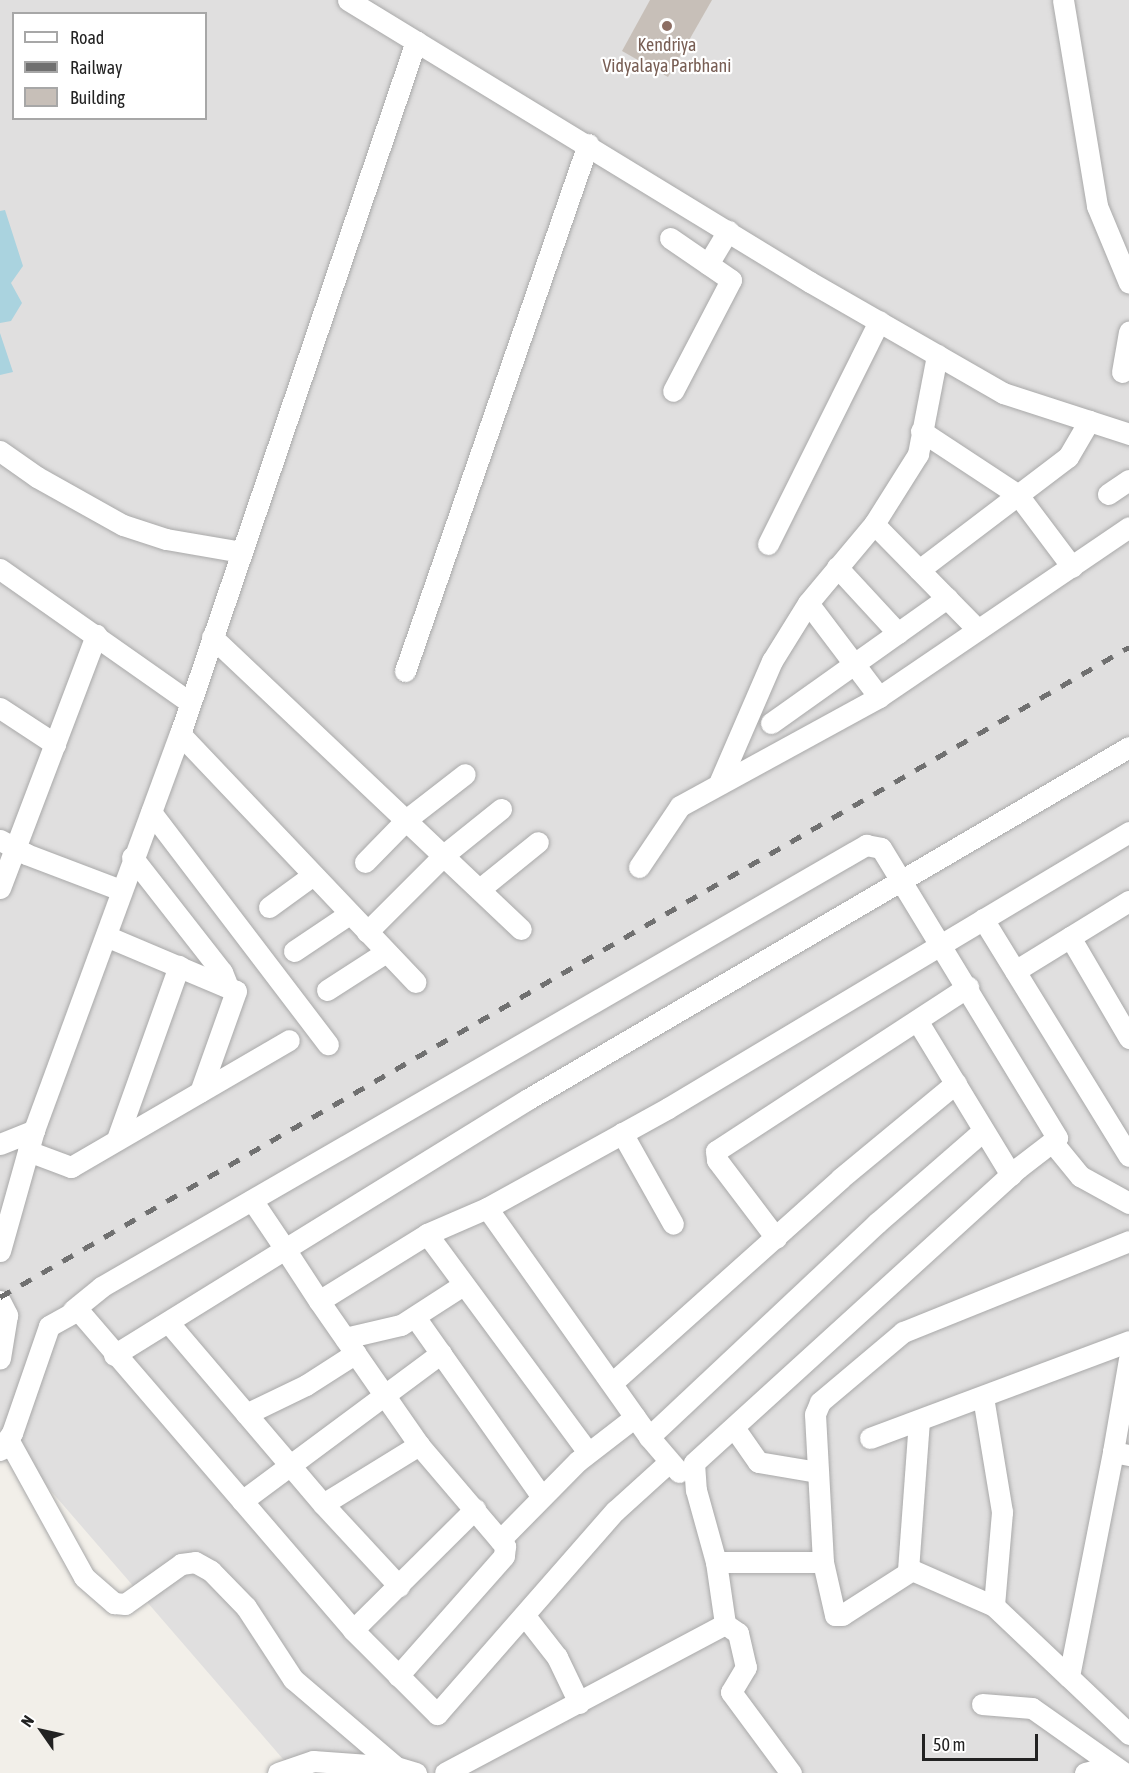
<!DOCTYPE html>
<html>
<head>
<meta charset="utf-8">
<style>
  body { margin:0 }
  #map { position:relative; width:1129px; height:1773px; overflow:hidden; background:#f2efe9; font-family:"Asap Condensed",sans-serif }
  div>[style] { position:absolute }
  .residential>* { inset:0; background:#e0dfdf }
  .water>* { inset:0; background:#aad3df }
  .building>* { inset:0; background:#c7bfb8 }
  .roads { filter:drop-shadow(0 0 2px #a9a9a9) drop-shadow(0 0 2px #a9a9a9) }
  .minor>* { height:21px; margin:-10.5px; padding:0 10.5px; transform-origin:10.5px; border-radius:10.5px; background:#fff }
  .rail>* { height:4.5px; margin-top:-2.25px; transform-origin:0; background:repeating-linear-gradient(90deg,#707070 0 12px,transparent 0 24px) }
  .dots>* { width:16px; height:16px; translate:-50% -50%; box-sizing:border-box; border:3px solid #fff; border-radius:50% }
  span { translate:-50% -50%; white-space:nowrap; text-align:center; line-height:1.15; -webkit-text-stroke:4.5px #fff; paint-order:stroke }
  .education-label { font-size:18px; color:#785e54 }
  .legend { position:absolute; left:12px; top:12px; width:195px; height:108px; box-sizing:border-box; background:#fff; border:2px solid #a7a7a7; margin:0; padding:8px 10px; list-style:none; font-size:18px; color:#222 }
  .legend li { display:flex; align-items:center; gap:12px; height:30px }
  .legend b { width:30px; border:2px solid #a7a7a7 }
  .north { position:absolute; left:12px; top:1701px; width:60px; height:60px; -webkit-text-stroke:4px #fff; paint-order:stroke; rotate:304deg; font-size:16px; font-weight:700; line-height:24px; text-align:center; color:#222 }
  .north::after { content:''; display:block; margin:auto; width:21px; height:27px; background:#222; clip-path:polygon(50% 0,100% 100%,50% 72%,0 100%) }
  .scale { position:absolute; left:922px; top:1734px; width:116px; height:27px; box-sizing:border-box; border:3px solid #222; border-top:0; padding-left:8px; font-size:18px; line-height:21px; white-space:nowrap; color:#222; -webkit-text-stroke:4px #fff; paint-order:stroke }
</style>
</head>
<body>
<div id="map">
  <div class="residential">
    <div style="clip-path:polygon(evenodd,0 0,1129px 0,1129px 1773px,295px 1773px,0 1432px,0 0,14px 14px,206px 14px,206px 118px,14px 118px,14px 14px)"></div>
  </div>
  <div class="water">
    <div style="clip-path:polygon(5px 210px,23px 266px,11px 283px,22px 303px,11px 321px,0 323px,0 211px)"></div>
    <div style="clip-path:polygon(0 333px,13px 372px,0 375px)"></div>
  </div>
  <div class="building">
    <div style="clip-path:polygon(650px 0,712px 0,668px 77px,622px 51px)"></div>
  </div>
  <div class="roads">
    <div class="minor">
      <div style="left:348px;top:0;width:541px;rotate:31.4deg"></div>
      <div style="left:810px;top:282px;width:223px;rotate:29.9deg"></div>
      <div style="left:1003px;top:393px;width:133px;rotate:18deg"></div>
      <div style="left:1063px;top:0;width:209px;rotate:80.6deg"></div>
      <div style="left:1097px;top:206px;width:83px;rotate:67.4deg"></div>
      <div style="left:670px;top:238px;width:74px;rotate:34.5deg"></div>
      <div style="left:731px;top:280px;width:125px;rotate:117.6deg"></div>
      <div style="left:708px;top:264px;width:39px;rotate:-59deg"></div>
      <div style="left:1122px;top:372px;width:41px;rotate:-80.1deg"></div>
      <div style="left:921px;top:431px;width:116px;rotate:33.4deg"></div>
      <div style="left:1018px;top:495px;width:90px;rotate:53.1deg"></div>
      <div style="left:0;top:451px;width:45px;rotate:35.1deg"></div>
      <div style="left:37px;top:477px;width:98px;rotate:29.2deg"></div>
      <div style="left:123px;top:525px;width:45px;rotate:18deg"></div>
      <div style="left:166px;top:539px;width:76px;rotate:9.8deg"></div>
      <div style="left:1108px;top:494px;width:25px;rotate:-34deg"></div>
      <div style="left:874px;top:524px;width:148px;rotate:45.5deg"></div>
      <div style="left:768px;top:544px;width:249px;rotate:-63.5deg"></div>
      <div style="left:837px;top:567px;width:90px;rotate:47.3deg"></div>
      <div style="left:0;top:569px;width:230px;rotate:35.1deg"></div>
      <div style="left:919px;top:570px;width:187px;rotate:-37.2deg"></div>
      <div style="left:1068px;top:457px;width:42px;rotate:-59.7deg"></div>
      <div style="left:808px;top:603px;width:118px;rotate:52.9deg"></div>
      <div style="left:212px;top:637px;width:425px;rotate:43.4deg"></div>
      <div style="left:405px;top:671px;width:558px;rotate:-70.85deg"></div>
      <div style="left:0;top:708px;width:66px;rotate:33.2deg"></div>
      <div style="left:771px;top:723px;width:216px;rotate:-35.4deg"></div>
      <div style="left:180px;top:734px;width:342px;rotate:46.5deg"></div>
      <div style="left:1129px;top:747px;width:696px;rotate:149.64deg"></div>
      <div style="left:528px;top:1099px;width:286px;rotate:148.3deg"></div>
      <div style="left:285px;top:1249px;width:62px;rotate:56.8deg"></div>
      <div style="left:319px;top:1301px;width:127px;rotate:-31.8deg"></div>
      <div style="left:427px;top:1234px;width:65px;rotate:-23.4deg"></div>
      <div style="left:487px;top:1208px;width:207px;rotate:-28.9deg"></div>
      <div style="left:668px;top:1108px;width:537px;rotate:-30.91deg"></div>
      <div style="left:720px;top:781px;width:131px;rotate:-66.6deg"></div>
      <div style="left:772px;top:661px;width:68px;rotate:-58.2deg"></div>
      <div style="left:808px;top:603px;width:103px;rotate:-50.1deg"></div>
      <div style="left:874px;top:524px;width:83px;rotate:-57.8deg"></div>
      <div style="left:918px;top:454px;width:101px;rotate:-79.1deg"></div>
      <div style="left:151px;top:812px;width:292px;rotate:52.7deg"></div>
      <div style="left:0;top:840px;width:30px;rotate:28deg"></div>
      <div style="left:26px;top:854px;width:102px;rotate:20.8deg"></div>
      <div style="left:132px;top:857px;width:146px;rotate:52deg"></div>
      <div style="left:222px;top:972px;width:16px;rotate:68deg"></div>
      <div style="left:365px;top:862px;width:60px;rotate:-45.7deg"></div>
      <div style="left:407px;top:819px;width:73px;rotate:-37.8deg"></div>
      <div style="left:639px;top:867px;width:73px;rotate:-56.1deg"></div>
      <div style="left:680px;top:806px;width:227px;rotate:-28.7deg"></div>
      <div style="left:879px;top:697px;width:302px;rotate:-34.2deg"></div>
      <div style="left:0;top:888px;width:271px;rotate:-69.2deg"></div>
      <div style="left:481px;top:888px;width:73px;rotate:-38.9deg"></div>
      <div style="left:269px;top:907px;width:54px;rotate:-36deg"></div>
      <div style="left:983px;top:919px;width:278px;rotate:58.4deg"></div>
      <div style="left:367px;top:932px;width:110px;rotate:-45deg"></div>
      <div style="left:445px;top:854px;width:72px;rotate:-38.8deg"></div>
      <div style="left:106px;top:936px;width:141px;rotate:22.9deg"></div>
      <div style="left:236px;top:991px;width:107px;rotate:109.6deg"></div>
      <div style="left:1070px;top:937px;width:117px;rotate:59.7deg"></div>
      <div style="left:294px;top:951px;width:66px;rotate:-33.9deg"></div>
      <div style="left:1015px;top:971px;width:134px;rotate:-31.6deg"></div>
      <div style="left:327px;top:990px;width:70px;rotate:-32.8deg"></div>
      <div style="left:918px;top:1022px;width:179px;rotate:58.7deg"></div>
      <div style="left:622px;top:1133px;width:104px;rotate:60.7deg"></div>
      <div style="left:117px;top:1139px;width:184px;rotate:-70.3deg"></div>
      <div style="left:1053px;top:1143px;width:43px;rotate:50.7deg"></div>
      <div style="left:1080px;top:1176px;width:56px;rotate:28.9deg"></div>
      <div style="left:0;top:1144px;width:37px;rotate:-22deg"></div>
      <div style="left:28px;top:1151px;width:46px;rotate:20.4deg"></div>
      <div style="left:71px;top:1167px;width:252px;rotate:-30.2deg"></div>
      <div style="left:487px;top:1208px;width:281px;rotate:54.7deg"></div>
      <div style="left:649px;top:1437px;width:46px;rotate:49.4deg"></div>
      <div style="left:427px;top:1234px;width:271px;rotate:53.6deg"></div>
      <div style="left:776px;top:1238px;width:98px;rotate:-127.1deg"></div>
      <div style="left:717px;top:1160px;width:9px;rotate:-96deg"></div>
      <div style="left:716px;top:1151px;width:301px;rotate:-33.1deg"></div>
      <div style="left:0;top:1251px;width:126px;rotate:-74.3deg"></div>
      <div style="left:34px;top:1130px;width:422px;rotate:-69.8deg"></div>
      <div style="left:180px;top:734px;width:732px;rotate:-71.19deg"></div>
      <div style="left:0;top:1301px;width:16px;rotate:63deg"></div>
      <div style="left:7px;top:1315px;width:44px;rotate:99.2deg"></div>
      <div style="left:319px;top:1301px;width:175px;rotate:55.2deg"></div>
      <div style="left:419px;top:1445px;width:133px;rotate:49.6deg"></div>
      <div style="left:505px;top:1546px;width:10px;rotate:96deg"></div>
      <div style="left:504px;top:1556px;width:160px;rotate:131.5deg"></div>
      <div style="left:73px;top:1310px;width:36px;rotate:-39deg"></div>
      <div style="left:101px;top:1287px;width:884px;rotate:-30.02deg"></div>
      <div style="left:866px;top:845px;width:15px;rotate:11deg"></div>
      <div style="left:881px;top:848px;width:339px;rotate:58.7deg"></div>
      <div style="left:1057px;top:1138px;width:49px;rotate:142.4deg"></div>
      <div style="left:1018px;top:1168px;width:438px;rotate:137.7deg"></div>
      <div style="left:694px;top:1463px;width:27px;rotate:86deg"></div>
      <div style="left:696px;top:1490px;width:75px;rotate:74.5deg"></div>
      <div style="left:716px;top:1562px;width:63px;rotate:81.7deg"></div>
      <div style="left:725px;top:1624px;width:317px;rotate:152deg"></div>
      <div style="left:415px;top:1317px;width:220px;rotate:54.8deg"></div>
      <div style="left:168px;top:1322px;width:239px;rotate:49.6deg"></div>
      <div style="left:323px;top:1504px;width:112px;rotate:47.2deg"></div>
      <div style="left:345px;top:1338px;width:57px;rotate:-13.1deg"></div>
      <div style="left:401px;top:1325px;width:74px;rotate:-32.8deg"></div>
      <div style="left:114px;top:1355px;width:201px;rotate:-31.8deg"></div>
      <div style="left:285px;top:1249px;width:59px;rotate:-124deg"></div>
      <div style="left:1129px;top:1359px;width:94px;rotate:99.8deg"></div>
      <div style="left:1113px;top:1452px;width:16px;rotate:11deg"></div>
      <div style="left:612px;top:1383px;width:307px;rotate:-41.8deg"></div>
      <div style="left:841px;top:1178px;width:149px;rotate:-39.6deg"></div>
      <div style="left:983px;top:1397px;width:117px;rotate:80.6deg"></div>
      <div style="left:1002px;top:1512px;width:94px;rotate:94.9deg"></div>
      <div style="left:246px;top:1414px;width:67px;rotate:-25.8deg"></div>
      <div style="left:306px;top:1385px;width:59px;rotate:-32.6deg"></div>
      <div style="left:735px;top:1429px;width:40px;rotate:55.1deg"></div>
      <div style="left:758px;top:1462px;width:61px;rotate:9.5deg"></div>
      <div style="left:649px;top:1437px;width:313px;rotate:-43.2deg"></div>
      <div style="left:877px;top:1223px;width:140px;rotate:-41deg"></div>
      <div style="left:870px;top:1438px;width:277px;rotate:-20.5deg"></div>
      <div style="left:9px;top:1441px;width:155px;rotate:61.1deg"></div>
      <div style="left:84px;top:1577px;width:40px;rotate:41deg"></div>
      <div style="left:114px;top:1603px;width:11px;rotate:5deg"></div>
      <div style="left:125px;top:1604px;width:69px;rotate:-35.5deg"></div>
      <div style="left:181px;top:1564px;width:14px;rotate:-8deg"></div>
      <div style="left:195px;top:1562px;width:18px;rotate:29deg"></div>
      <div style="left:211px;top:1571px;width:50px;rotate:45.8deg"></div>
      <div style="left:246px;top:1607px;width:86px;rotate:56.9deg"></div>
      <div style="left:293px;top:1679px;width:135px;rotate:40.5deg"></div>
      <div style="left:396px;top:1767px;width:21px;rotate:17deg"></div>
      <div style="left:0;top:1450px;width:21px;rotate:-55deg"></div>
      <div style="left:12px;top:1433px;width:113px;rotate:-70.9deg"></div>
      <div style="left:49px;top:1326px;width:33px;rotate:-29deg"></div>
      <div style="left:78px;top:1310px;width:422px;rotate:49.3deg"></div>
      <div style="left:353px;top:1630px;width:119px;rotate:45deg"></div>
      <div style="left:437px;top:1714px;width:270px;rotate:-48.8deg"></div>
      <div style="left:615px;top:1511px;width:73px;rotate:-42.2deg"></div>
      <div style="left:1113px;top:1452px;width:229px;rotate:101.1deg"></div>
      <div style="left:1069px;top:1677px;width:83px;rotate:43.5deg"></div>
      <div style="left:242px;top:1501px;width:248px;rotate:-36.6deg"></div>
      <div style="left:323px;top:1504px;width:113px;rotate:-31.6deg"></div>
      <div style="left:500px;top:1540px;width:111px;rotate:-45.4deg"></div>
      <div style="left:578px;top:1461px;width:72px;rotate:-37.7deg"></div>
      <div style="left:716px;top:1562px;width:107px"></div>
      <div style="left:908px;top:1570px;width:149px;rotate:-85.8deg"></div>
      <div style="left:525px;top:1616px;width:52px;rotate:52deg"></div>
      <div style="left:557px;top:1657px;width:51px;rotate:64.4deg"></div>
      <div style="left:725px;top:1624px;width:16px;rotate:35deg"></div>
      <div style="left:738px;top:1633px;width:35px;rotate:77deg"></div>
      <div style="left:746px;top:1667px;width:29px;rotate:121deg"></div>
      <div style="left:731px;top:1692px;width:101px;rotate:53.5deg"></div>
      <div style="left:353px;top:1630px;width:172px;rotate:-44.8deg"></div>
      <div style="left:1069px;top:1677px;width:103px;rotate:-136.6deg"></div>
      <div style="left:994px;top:1606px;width:90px;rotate:-156.3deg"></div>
      <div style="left:912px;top:1570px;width:83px;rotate:147.3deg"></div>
      <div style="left:842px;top:1615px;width:7px;rotate:180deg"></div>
      <div style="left:835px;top:1615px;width:54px;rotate:-102.8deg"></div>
      <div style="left:823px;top:1562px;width:148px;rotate:-93.1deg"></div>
      <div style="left:815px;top:1414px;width:13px;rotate:-67deg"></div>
      <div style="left:820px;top:1402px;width:109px;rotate:-40.1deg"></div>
      <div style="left:903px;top:1332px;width:244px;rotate:-21.9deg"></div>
      <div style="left:982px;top:1704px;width:50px;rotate:4.6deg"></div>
      <div style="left:1032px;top:1708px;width:113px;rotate:35.2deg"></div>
      <div style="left:278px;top:1773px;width:37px;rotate:-19deg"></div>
      <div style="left:313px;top:1761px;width:83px;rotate:4.1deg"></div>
      <div style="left:1085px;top:1773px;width:29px;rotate:-14deg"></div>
    </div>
  </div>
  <div class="rail">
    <div style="left:0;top:1297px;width:1303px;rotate:-29.93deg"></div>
  </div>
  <div class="dots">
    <div style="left:667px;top:26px;background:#8d6e63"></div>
  </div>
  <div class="education-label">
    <span style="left:667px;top:56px">Kendriya<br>Vidyalaya Parbhani</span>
  </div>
  <ul class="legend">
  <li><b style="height:8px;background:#fff"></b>Road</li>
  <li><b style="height:8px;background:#707070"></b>Railway</li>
  <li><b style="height:16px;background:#c7bfb8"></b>Building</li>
  </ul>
  <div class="north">N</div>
  <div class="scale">50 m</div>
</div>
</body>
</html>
